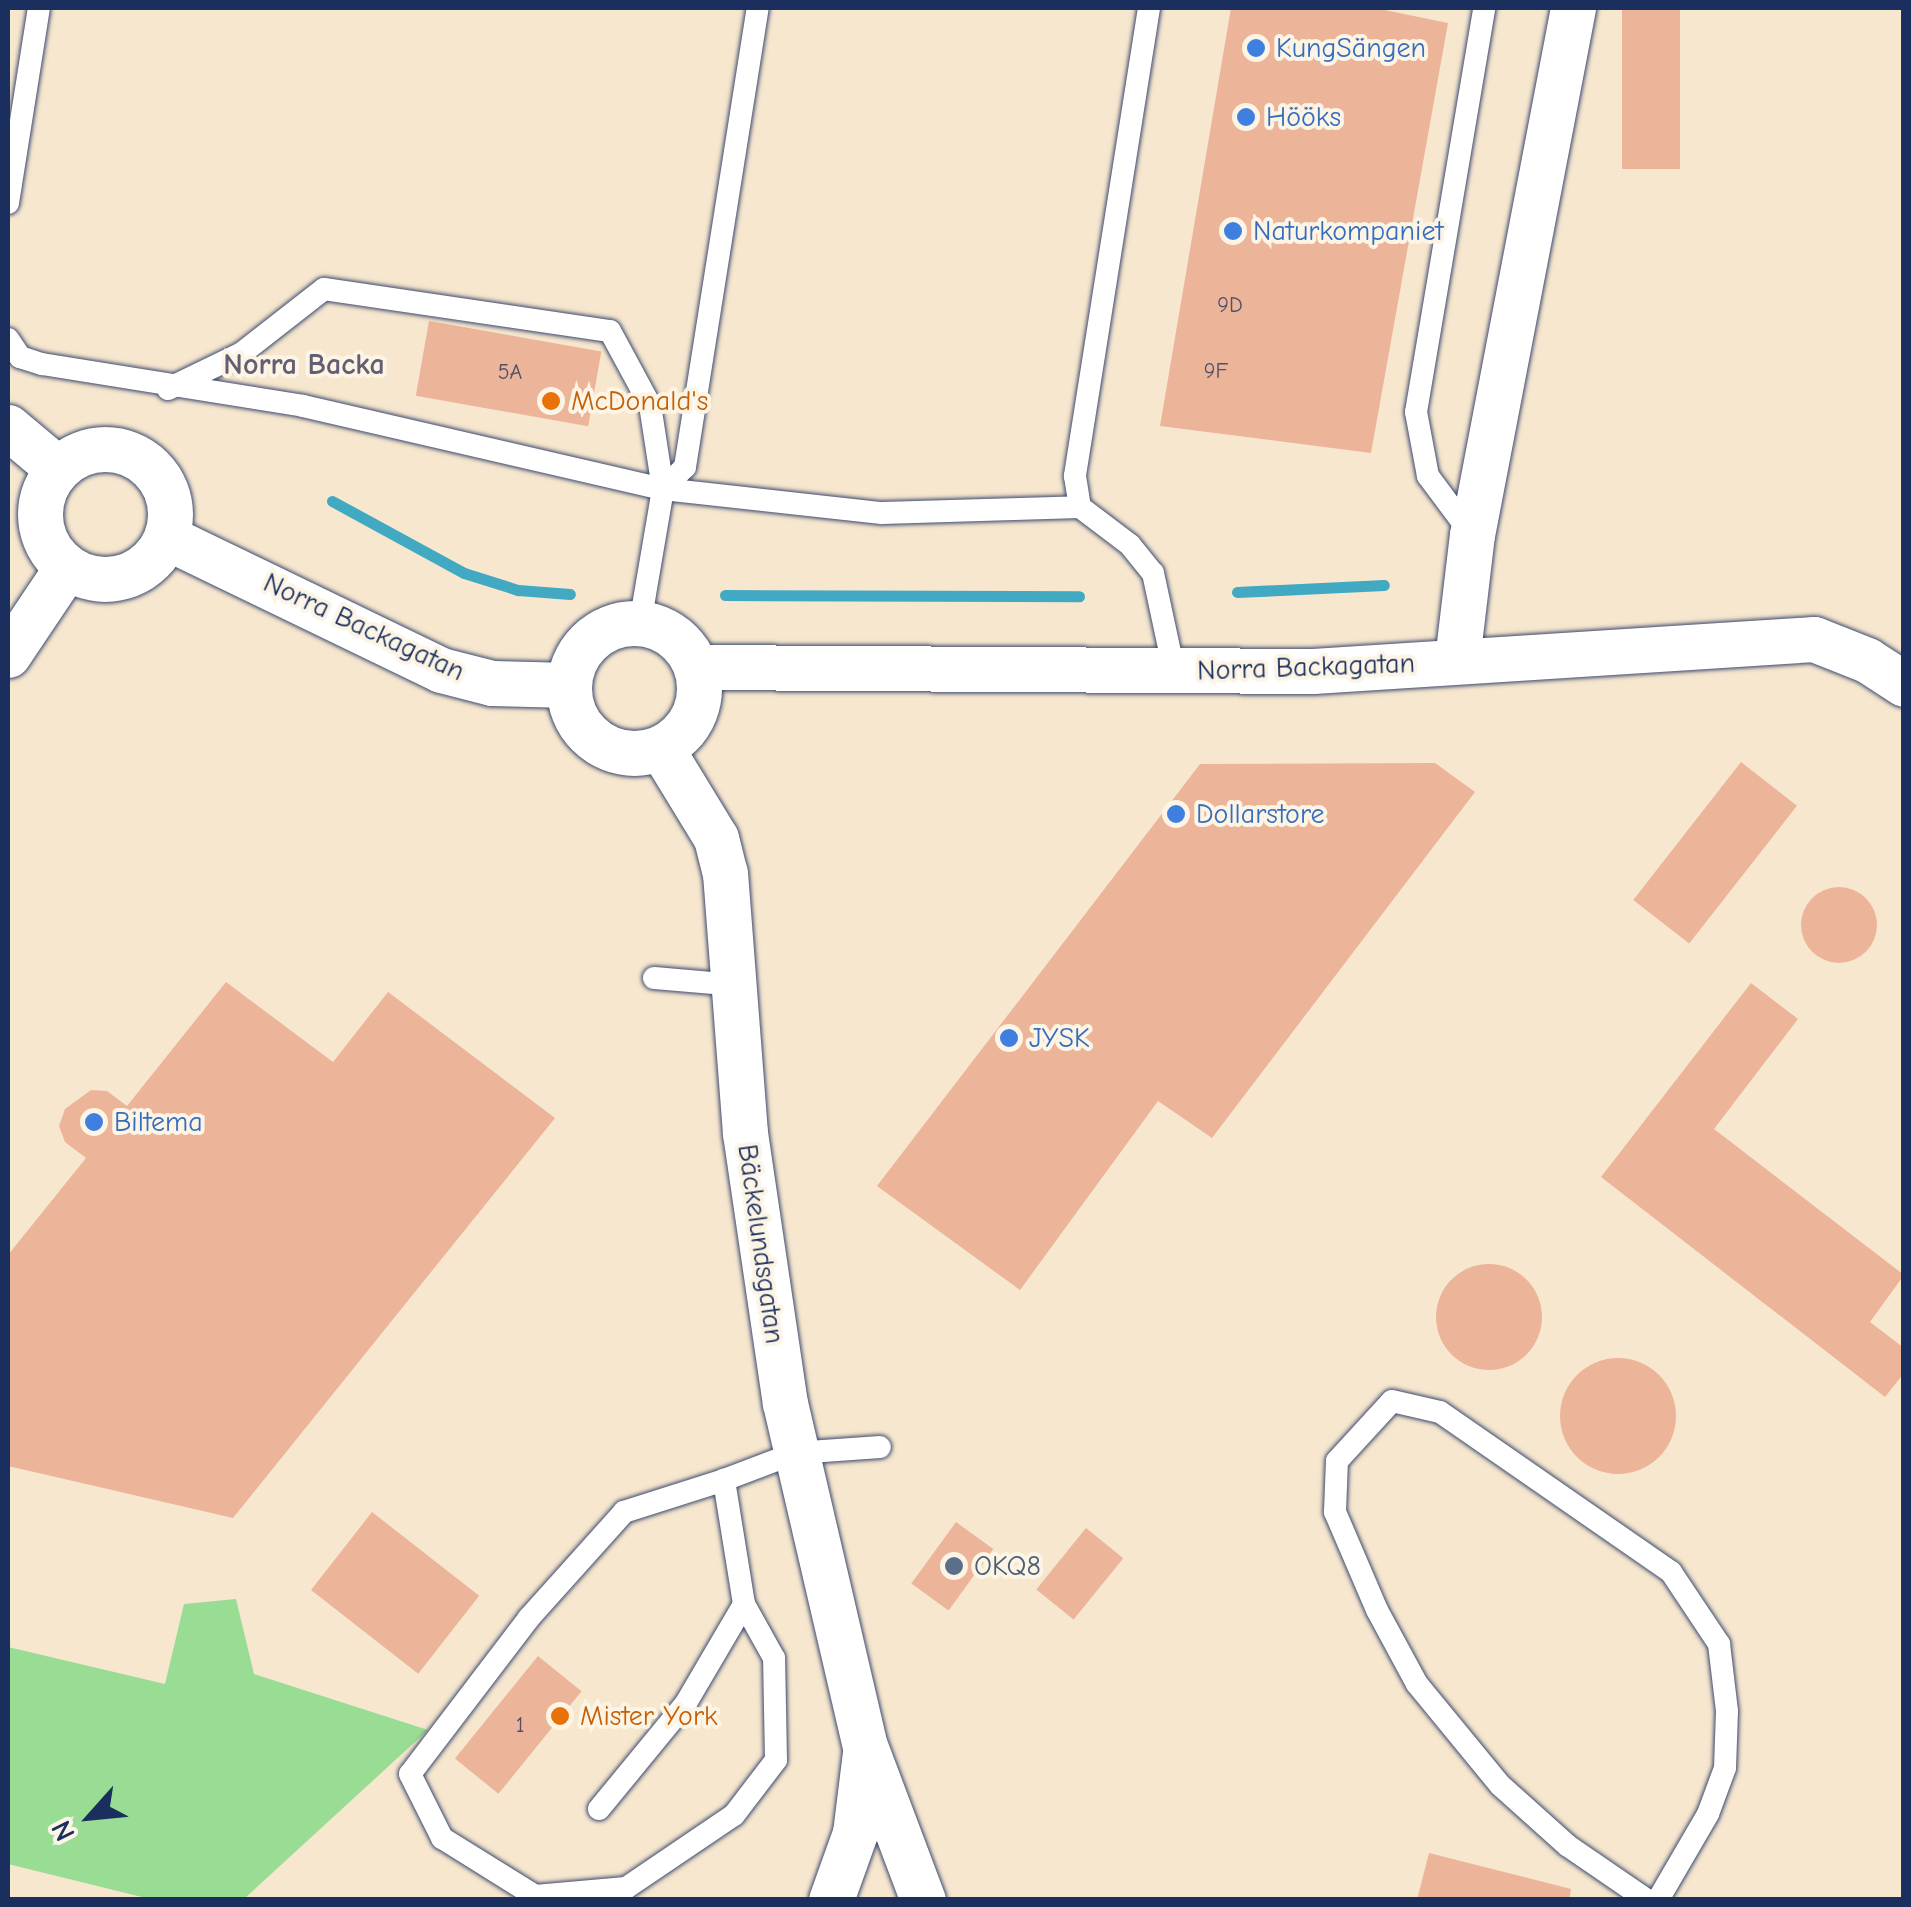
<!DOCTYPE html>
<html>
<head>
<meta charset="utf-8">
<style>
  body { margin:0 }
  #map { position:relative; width:1911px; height:1907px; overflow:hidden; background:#f7e7cf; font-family:"Comic Neue",sans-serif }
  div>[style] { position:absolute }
  .green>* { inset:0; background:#99dc93 }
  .stream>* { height:11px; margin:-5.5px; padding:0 5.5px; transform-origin:5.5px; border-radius:5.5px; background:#41a9c1 }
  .building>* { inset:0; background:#ecb498; transform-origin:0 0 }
  .round { border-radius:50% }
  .roads { filter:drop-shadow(0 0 2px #3c4b6f) drop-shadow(0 0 2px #3c4b6f) }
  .lane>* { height:22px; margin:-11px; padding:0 11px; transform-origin:11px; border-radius:11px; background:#fff }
  .street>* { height:45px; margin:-22.5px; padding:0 22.5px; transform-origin:22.5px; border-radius:22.5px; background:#fff }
  .street>.ring { margin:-22.5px; padding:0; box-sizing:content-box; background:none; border:45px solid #fff; border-radius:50% }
  .dots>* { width:28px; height:28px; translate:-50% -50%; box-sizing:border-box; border:5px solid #fcf5e5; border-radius:50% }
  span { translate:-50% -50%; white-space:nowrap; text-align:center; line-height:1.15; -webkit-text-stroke:8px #fcf5e5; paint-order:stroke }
  .number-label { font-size:22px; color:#4f506c }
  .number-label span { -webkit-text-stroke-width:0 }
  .shop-label { font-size:28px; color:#366cbe }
  .left { translate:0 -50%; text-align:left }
  .food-label { font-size:28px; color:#c56008 }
  .street-label { font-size:28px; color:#1b2f5e }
  .service-label { font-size:28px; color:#4e5e75 }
  .neighbourhood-label { font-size:30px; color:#645e72; font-weight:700 }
  .frame { position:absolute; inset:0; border:10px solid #1b2f5e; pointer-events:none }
  .north { position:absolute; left:40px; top:1767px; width:100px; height:100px; -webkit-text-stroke:8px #fcf5e5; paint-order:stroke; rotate:243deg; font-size:28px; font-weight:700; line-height:40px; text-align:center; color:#1b2f5e }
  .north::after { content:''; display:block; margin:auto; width:35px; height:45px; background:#1b2f5e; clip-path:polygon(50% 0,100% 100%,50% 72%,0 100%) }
</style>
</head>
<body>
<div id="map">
  <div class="green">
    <div style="clip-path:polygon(236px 1599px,254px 1674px,428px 1730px,244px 1899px,150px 1899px,8px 1864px,8px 1647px,165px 1684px,184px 1604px)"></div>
  </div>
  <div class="stream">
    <div style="left:332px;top:501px;width:150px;rotate:28.6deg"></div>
    <div style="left:464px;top:573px;width:57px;rotate:17.5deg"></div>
    <div style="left:518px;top:590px;width:52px;rotate:4.4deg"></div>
    <div style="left:1237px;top:592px;width:147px;rotate:-2.7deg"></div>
    <div style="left:725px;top:595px;width:354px;rotate:0.2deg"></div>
  </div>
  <div class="building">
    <div style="clip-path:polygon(1231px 8px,1375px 8px,1448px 23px,1371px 453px,1160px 426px)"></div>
    <div style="left:1622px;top:8px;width:58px;height:161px"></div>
    <div style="left:429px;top:321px;width:175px;height:76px;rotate:10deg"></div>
    <div style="left:1741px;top:762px;width:71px;height:175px;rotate:38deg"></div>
    <div style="clip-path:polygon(1435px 763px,1475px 792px,1212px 1138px,1158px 1101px,1020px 1290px,877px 1186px,1200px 764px)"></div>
    <div class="round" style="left:1801px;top:887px;width:76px;height:76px"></div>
    <div style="clip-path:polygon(226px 982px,333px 1062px,388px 992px,555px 1118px,233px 1518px,8px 1466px,8px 1255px,86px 1158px,65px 1142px,59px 1126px,65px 1109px,91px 1090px,107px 1091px,127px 1106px)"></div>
    <div style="clip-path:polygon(1751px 983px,1798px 1019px,1714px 1129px,1904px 1275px,1870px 1322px,1904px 1348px,1904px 1373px,1885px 1397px,1601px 1177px)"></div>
    <div class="round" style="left:1436px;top:1264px;width:106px;height:106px"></div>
    <div class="round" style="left:1560px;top:1358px;width:116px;height:116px"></div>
    <div style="left:372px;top:1512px;width:136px;height:99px;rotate:38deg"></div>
    <div style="left:956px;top:1522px;width:46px;height:76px;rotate:36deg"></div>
    <div style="left:1086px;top:1528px;width:48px;height:79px;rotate:39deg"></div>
    <div style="left:538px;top:1656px;width:56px;height:132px;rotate:39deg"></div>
    <div style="clip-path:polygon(1429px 1853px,1571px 1889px,1569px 1900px,1417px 1900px)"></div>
  </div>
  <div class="roads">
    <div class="lane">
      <div style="left:1149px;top:8px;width:474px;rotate:99deg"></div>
      <div style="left:1075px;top:476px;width:31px;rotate:81deg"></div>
      <div style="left:1080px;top:507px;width:63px;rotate:37.2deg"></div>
      <div style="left:1130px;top:545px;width:36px;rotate:51deg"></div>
      <div style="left:1153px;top:573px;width:100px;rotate:77.9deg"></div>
      <div style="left:8px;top:203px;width:197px;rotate:-81deg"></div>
      <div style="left:8px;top:339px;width:22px;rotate:56deg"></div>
      <div style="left:20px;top:357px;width:23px;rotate:18deg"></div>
      <div style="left:42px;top:364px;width:264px;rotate:9.1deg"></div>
      <div style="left:303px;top:406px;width:369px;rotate:13deg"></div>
      <div style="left:663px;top:489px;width:220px;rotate:6.3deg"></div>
      <div style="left:882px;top:513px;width:198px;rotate:-1.7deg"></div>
      <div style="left:168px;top:389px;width:82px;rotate:-25.9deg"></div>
      <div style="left:242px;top:353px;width:104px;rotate:-38deg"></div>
      <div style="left:324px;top:289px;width:289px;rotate:8.4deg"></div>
      <div style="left:610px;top:331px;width:84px;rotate:61.6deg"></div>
      <div style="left:650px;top:405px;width:85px;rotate:81.2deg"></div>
      <div style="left:663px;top:489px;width:136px;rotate:99.7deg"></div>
      <div style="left:663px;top:489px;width:31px;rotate:-45deg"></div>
      <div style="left:685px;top:467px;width:465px;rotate:-81deg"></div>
      <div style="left:1472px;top:535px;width:74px;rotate:-126.7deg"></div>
      <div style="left:1428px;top:476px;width:65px;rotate:-100.6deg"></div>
      <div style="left:1416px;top:412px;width:410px;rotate:-80.4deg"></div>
      <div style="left:654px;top:978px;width:81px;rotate:4.9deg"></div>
      <div style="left:724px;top:1480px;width:105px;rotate:162.3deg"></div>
      <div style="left:624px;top:1512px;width:142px;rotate:131.9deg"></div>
      <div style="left:529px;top:1618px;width:196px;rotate:127.3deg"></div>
      <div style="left:410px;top:1774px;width:72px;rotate:63.4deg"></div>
      <div style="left:442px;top:1838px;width:110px;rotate:31.9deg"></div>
      <div style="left:535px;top:1896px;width:91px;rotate:-5deg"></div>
      <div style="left:626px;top:1888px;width:130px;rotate:-34.1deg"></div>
      <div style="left:734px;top:1815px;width:69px;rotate:-52.6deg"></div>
      <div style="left:776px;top:1760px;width:102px;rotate:-91.1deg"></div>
      <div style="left:774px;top:1658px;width:62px;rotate:-119.1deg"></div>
      <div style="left:599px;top:1809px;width:137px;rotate:-50.6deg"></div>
      <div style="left:686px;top:1703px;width:115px;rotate:-59.6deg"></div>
      <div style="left:744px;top:1604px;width:126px;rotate:-99.2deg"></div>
      <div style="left:724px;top:1480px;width:76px;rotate:-20.8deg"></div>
      <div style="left:795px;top:1453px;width:85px;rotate:-4deg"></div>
      <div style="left:1647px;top:1900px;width:96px;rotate:-145.6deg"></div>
      <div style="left:1568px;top:1846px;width:91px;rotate:-138.1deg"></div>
      <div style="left:1500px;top:1785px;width:131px;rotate:-129.4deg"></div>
      <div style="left:1417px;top:1684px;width:84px;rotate:-118.4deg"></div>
      <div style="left:1377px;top:1610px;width:107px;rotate:-113.2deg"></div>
      <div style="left:1335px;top:1512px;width:51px;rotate:-87.8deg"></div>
      <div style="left:1337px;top:1461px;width:81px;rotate:-47.5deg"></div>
      <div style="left:1392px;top:1401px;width:49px;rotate:12.9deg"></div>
      <div style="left:1440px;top:1412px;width:281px;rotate:34.7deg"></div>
      <div style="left:1671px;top:1572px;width:87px;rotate:56.3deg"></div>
      <div style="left:1719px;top:1644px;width:67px;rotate:83.2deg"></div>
      <div style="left:1727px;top:1711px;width:57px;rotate:92deg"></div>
      <div style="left:1725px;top:1768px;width:49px;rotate:110.3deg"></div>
      <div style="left:1708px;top:1814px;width:99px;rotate:120.2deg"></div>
    </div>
    <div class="street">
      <div style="left:8px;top:427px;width:65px;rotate:40deg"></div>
      <div class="ring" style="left:40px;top:449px;width:85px;height:85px"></div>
      <div style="left:166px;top:537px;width:305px;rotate:25.8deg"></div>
      <div style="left:441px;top:670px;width:53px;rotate:14.3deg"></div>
      <div style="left:492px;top:683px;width:77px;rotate:1.5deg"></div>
      <div class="ring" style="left:569px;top:623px;width:85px;height:85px"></div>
      <div style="left:8px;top:655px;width:106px;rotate:-56.2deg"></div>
      <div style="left:1457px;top:660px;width:126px;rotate:-83.2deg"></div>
      <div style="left:1472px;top:535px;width:537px;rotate:-79.15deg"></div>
      <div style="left:696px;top:667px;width:617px;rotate:0.37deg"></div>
      <div style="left:1313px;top:671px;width:502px;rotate:-3.65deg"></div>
      <div style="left:1814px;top:639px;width:57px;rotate:21.6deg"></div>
      <div style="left:1867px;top:660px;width:44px;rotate:33deg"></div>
      <div style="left:661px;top:748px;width:105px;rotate:58.6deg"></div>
      <div style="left:716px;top:838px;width:36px;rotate:76deg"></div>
      <div style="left:725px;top:873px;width:261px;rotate:85.6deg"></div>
      <div style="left:745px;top:1133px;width:273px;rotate:81.6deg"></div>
      <div style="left:785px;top:1403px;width:352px;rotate:76.9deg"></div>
      <div style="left:865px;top:1746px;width:165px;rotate:69.4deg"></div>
      <div style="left:831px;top:1900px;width:71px;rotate:-70.3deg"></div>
      <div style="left:855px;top:1833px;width:81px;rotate:-82.9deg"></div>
    </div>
  </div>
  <div class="dots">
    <div style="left:1256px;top:48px;background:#3f7fe0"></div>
    <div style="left:1246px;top:117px;background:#3f7fe0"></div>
    <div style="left:1233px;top:231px;background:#3f7fe0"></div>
    <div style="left:551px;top:401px;background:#e8710a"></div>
    <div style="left:1176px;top:814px;background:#3f7fe0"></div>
    <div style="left:1009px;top:1038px;background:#3f7fe0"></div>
    <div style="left:94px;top:1122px;background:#3f7fe0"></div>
    <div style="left:954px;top:1566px;background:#5c6f8a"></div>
    <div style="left:560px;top:1716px;background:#e8710a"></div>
  </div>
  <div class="number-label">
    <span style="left:1230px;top:306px">9D</span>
    <span style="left:1216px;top:372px">9F</span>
    <span style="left:510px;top:373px">5A</span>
    <span style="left:520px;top:1726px">1</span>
  </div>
  <div class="shop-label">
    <span class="left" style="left:1276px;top:48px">KungSängen</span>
    <span class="left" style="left:1266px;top:117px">Hööks</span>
    <span class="left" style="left:1253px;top:231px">Naturkompaniet</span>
    <span class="left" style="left:1196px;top:814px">Dollarstore</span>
    <span class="left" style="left:1029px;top:1038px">JYSK</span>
    <span class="left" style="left:114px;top:1122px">Biltema</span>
  </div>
  <div class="food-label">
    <span class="left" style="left:571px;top:401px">McDonald's</span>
    <span class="left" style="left:580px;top:1716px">Mister York</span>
  </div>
  <div class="street-label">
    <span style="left:364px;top:627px;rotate:25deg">Norra Backagatan</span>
    <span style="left:1306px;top:667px;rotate:-2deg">Norra Backagatan</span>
    <span style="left:761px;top:1244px;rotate:82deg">Bäckelundsgatan</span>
  </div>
  <div class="service-label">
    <span class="left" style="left:974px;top:1566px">OKQ8</span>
  </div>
  <div class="neighbourhood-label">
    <span style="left:304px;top:365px">Norra Backa</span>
  </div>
  <div class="frame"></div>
  <div class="north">N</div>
</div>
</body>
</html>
